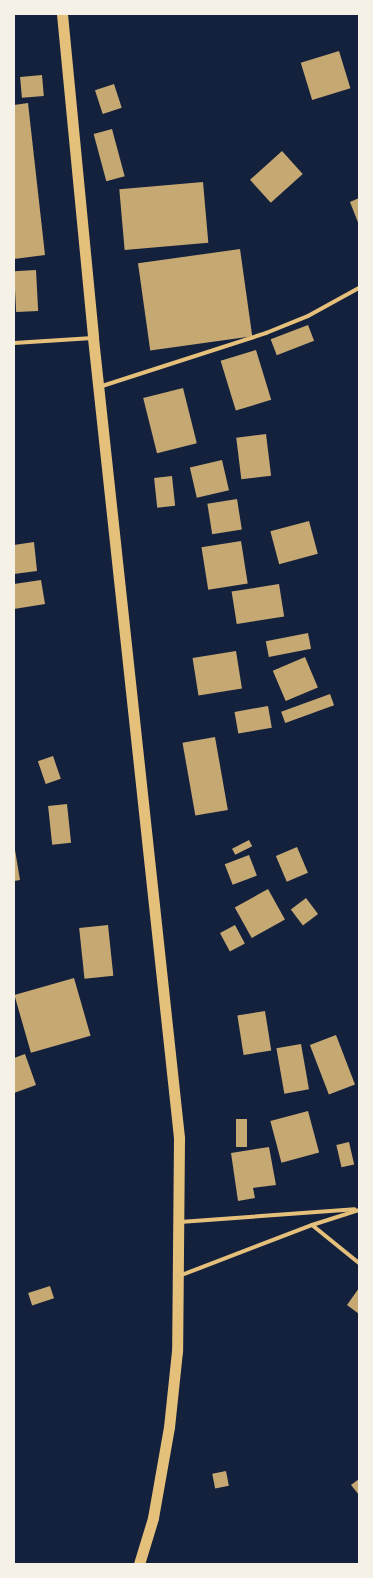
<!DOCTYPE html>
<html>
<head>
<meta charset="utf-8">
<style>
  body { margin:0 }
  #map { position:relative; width:373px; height:1578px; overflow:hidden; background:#14213d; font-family:Helvetica,sans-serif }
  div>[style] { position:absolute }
  .building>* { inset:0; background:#c6a872; transform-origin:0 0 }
  .minor>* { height:4px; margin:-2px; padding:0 2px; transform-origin:2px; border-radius:2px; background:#e5c07b }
  .trunk>* { height:11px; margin:-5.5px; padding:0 5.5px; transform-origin:5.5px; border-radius:5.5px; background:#e5c07b }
  span { translate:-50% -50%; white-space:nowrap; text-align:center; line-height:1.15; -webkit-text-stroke:3px #f6f1e7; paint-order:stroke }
  .frame { position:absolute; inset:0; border:15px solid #f6f1e7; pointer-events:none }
</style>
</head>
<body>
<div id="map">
  <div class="building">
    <div style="left:339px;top:51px;width:39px;height:40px;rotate:73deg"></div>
    <div style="left:42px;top:75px;width:21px;height:22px;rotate:85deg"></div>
    <div style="left:114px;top:84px;width:25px;height:20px;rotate:72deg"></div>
    <div style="clip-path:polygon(28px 103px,45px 255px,14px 259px,14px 105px)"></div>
    <div style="left:112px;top:129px;width:49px;height:19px;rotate:75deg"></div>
    <div style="left:282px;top:151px;width:31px;height:43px;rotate:48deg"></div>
    <div style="left:203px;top:182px;width:61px;height:84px;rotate:85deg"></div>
    <div style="clip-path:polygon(359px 198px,359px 225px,350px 202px)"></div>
    <div style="left:240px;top:249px;width:88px;height:103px;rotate:82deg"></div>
    <div style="left:36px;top:270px;width:41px;height:22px;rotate:87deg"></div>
    <div style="left:308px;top:325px;width:17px;height:40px;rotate:69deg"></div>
    <div style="left:256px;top:350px;width:52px;height:37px;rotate:73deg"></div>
    <div style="left:183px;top:388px;width:57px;height:41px;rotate:76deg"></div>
    <div style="left:266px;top:434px;width:42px;height:30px;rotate:83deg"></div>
    <div style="left:222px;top:460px;width:31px;height:33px;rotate:77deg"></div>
    <div style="left:172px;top:476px;width:30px;height:18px;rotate:84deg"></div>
    <div style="left:237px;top:499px;width:31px;height:30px;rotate:81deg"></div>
    <div style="left:309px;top:521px;width:34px;height:40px;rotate:75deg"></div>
    <div style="left:241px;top:541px;width:43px;height:40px;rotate:81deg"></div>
    <div style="clip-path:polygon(34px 542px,37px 571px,14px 574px,14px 545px)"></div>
    <div style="clip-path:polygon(41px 580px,45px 604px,14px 609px,14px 584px)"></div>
    <div style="left:279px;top:584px;width:33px;height:48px;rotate:81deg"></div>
    <div style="left:308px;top:633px;width:16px;height:43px;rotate:79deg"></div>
    <div style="left:236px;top:651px;width:38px;height:44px;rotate:81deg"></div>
    <div style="left:305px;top:657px;width:33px;height:35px;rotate:67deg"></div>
    <div style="left:330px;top:694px;width:12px;height:52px;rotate:70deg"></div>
    <div style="left:268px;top:706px;width:22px;height:34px;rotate:80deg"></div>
    <div style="left:215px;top:737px;width:74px;height:33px;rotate:80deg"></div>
    <div style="left:53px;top:756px;width:24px;height:16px;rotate:71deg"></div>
    <div style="left:67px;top:804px;width:39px;height:19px;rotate:84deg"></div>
    <div style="left:249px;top:840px;width:7px;height:19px;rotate:63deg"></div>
    <div style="clip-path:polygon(14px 844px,20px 880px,14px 881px)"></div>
    <div style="left:297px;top:847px;width:28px;height:23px;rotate:67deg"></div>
    <div style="left:249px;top:855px;width:22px;height:26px;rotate:69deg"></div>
    <div style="left:268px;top:889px;width:35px;height:38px;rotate:61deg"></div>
    <div style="left:306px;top:898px;width:20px;height:19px;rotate:53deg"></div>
    <div style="left:108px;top:925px;width:51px;height:29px;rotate:84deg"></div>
    <div style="left:235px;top:925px;width:21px;height:17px;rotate:62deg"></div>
    <div style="left:74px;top:978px;width:60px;height:62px;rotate:74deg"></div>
    <div style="left:265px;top:1011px;width:40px;height:28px;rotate:81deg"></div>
    <div style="left:336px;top:1035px;width:53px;height:28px;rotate:69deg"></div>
    <div style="left:301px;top:1044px;width:46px;height:25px;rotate:80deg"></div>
    <div style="clip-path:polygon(25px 1054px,36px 1085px,14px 1093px,14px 1058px)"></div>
    <div style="left:308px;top:1111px;width:43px;height:39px;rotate:75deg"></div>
    <div style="left:236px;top:1119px;width:11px;height:28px"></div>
    <div style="left:349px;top:1142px;width:23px;height:13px;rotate:77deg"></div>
    <div style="clip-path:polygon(269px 1147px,276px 1185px,253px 1188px,255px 1198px,238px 1201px,231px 1153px)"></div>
    <div style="left:50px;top:1286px;width:13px;height:23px;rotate:72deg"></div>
    <div style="clip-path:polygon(359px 1288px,359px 1314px,347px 1305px)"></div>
    <div style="left:226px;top:1471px;width:15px;height:14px;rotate:79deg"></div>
    <div style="clip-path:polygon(359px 1479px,359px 1495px,351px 1485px)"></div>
  </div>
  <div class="minor">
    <div style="left:14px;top:343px;width:79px;rotate:-3.6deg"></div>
    <div style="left:99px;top:387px;width:176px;rotate:-17.9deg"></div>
    <div style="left:266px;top:333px;width:45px;rotate:-22deg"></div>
    <div style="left:308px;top:316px;width:58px;rotate:-28.8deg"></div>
    <div style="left:180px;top:1222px;width:175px;rotate:-4.2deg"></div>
    <div style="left:312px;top:1225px;width:60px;rotate:39deg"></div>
    <div style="left:179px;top:1276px;width:142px;rotate:-21deg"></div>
    <div style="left:312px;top:1225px;width:49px;rotate:-17.7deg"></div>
  </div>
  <div class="trunk">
    <div style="left:62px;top:14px;width:325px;rotate:84.5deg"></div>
    <div style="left:93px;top:338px;width:805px;rotate:83.86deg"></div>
    <div style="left:179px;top:1138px;width:213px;rotate:90.5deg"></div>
    <div style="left:177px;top:1351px;width:76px;rotate:96deg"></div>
    <div style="left:169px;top:1427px;width:92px;rotate:100deg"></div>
    <div style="left:153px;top:1518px;width:48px;rotate:106.9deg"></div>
  </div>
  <div class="frame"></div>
</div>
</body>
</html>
